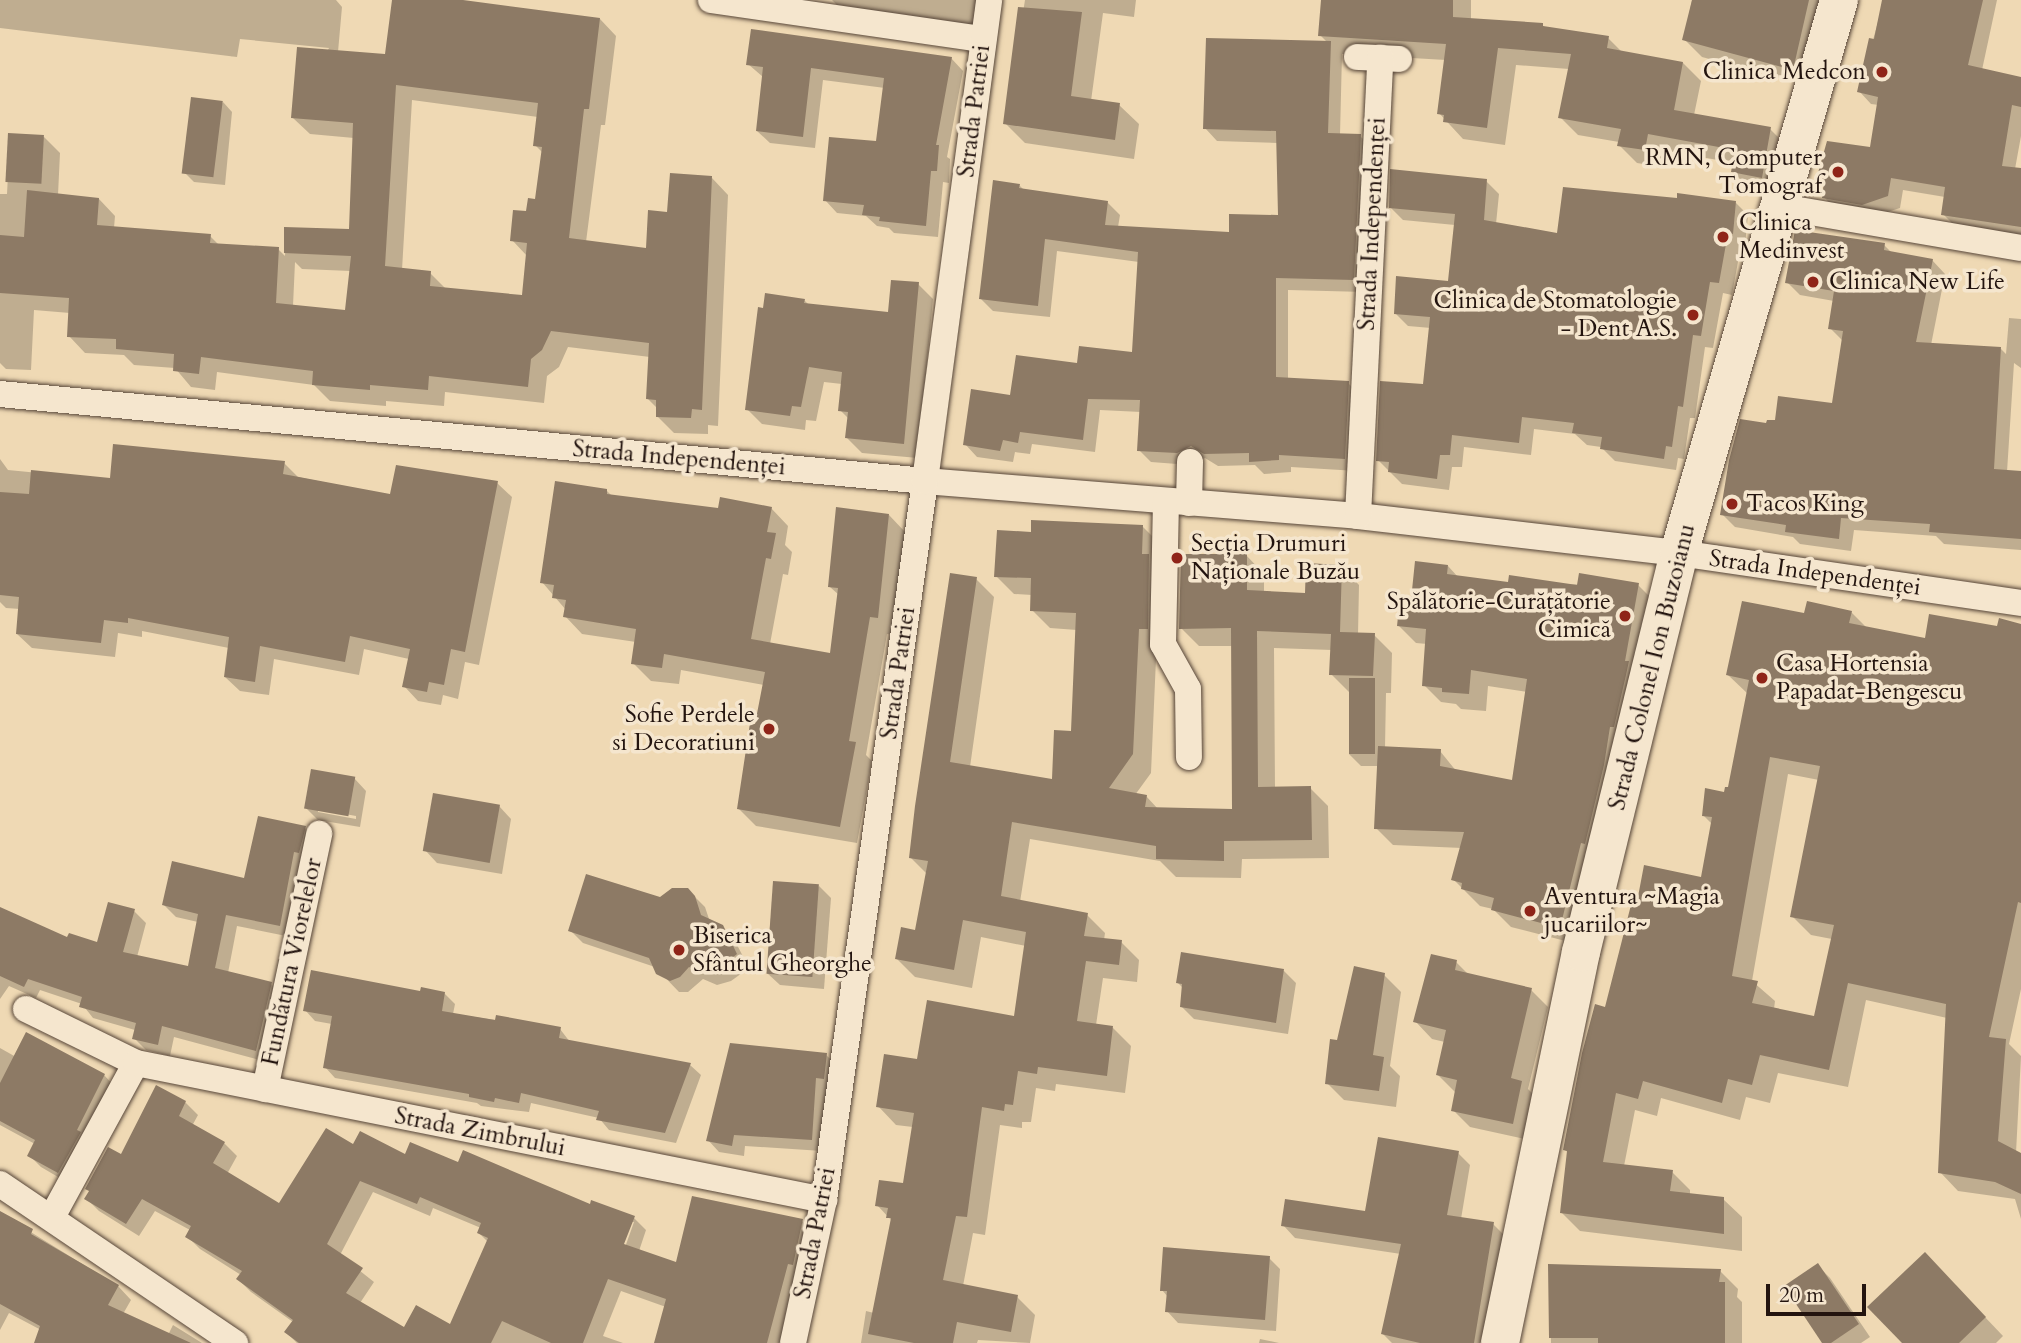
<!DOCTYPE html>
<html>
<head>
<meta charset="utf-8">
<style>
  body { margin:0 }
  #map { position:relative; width:2021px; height:1343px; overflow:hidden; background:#efd9b4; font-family:Cardo,serif }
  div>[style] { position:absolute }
  .shadow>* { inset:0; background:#0003 }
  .building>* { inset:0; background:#8d7a65; transform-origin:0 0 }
  .roads { filter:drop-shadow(0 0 2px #564538) drop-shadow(0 0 2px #564538) }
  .street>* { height:26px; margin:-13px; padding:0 13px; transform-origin:13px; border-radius:13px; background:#f5e6ce }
  .secondary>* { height:38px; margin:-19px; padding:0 19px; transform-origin:19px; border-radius:19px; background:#f5e6ce }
  .dots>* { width:19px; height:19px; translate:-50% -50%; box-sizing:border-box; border:4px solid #f5e6ce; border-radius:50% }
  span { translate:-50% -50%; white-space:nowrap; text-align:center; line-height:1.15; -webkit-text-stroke:7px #f5e6ce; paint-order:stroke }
  .poi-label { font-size:24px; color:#23140f }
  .right { translate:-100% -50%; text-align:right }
  .left { translate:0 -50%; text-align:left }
  .street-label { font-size:24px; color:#23140f }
  .scale { position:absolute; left:1766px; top:1284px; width:100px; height:32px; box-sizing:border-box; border:4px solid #23140f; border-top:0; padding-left:9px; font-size:21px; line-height:24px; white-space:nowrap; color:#23140f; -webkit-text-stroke:5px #f5e6ce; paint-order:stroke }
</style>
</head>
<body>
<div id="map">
  <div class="shadow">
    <div style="clip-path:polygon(evenodd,0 0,336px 0,342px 7px,338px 52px,386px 56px,393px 0,449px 0,600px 19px,616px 36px,605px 125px,601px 125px,586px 242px,647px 250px,669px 213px,712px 178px,728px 195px,718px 426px,708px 425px,708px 434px,674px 433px,657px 416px,658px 409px,648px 399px,650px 357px,568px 347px,559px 367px,547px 376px,544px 403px,445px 392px,444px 406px,386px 401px,386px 406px,330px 401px,314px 385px,217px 372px,215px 390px,191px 387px,175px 368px,134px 365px,124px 355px,85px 353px,69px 336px,70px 313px,34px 310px,31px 370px,6px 369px,0 363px,0 194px,7px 194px,10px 134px,44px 137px,60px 153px,58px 195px,99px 199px,115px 216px,114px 228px,210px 236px,220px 246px,278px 249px,285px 256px,286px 228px,351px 231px,354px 138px,310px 134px,293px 118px,329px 48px,240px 39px,237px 57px,0 28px,0 0,412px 100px,538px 117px,535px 145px,543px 153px,537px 200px,512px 240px,528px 257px,524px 297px,446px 289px,430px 273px,402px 270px,412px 100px,0 0,295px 262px,302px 269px,351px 271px,347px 312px,293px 306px,295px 262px)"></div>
    <div style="clip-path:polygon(832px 0,980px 0,977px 27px,845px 13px)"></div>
    <div style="clip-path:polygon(1025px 0,1136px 0,1134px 17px,1103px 13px,1091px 101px,1119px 105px,1139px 124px,1134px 159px,1025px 143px,1005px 123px)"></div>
    <div style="clip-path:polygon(1322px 0,1471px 0,1471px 20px,1542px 25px,1546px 28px,1608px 38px,1623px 53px,1683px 63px,1701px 81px,1694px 115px,1770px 129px,1788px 147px,1780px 195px,1751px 190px,1733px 172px,1735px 163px,1666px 151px,1663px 167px,1637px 163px,1619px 145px,1619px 142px,1578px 135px,1560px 117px,1569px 69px,1516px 65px,1505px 145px,1463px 139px,1439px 113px,1446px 60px,1342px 54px,1340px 135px,1360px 136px,1372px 148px,1365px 292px,1288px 290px,1288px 380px,1348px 383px,1360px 395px,1357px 471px,1291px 467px,1291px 472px,1264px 474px,1255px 465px,1218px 466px,1205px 458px,1190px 465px,1151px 462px,1139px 450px,1141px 412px,1100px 410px,1095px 452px,1032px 444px,1030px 454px,1015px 452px,1013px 462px,977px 457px,965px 444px,1012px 397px,1079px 365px,1133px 353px,1139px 262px,1057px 251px,1050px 317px,993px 311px,981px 299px,1019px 185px,1025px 191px,1107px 202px,1120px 215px,1118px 227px,1231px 234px,1280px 217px,1278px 143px,1217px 141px,1205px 128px,1328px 43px,1320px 35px)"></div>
    <div style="clip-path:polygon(1692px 0,1832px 0,1810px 86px,1702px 57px,1684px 39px)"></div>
    <div style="clip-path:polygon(1884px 0,1997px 0,1982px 70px,2021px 78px,2021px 136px,2015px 169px,2021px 170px,2021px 236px,1955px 226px,1943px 214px,1945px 197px,1903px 190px,1900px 208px,1875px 216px,1836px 210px,1824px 197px,1825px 187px,1818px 179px,1872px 149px,1879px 105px,1871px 104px,1859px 91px)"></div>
    <div style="clip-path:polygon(951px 58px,963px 71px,947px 157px,950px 159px,949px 183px,943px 182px,938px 237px,894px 233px,889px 228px,877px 226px,866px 216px,837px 213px,825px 200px,878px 143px,885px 88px,823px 80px,815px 148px,770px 143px,757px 131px,763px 77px,748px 64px)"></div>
    <div style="clip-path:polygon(223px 102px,232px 112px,225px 185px,194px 182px,184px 172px)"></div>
    <div style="clip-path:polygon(1486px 181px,1499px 194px,1496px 224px,1559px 235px,1678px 200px,1736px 203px,1748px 215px,1745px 245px,1741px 245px,1732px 295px,1723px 293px,1713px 348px,1705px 347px,1695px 418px,1690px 418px,1684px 459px,1678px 458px,1676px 470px,1615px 461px,1601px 447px,1587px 445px,1575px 434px,1534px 429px,1531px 455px,1464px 447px,1462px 467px,1452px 467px,1449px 490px,1402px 484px,1378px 460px,1424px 386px,1431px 328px,1408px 326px,1396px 314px,1449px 283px,1455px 225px,1403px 220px,1390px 207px)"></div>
    <div style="clip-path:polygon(1884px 245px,1892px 253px,1932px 260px,1945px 274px,1931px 345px,2001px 349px,2006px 354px,2009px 318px,2021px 319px,2021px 368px,2014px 363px,2007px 472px,2021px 473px,2021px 550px,1944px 544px,1936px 536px,1854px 530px,1851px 551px,1800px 544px,1793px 537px,1735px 527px,1722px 514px,1768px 425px,1833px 405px,1843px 341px,1830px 328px,1834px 301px,1800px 295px,1787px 282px)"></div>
    <div style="clip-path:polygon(918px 284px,933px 299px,918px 458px,862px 453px,847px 438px,849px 419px,840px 410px,842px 384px,824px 382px,816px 421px,806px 420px,805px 430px,762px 424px,747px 409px,804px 300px,809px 305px,890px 314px)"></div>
    <div style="clip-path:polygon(0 459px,8px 470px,111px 480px,284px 463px,298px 477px,391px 496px,497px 483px,512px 497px,479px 665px,465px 662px,458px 699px,443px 695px,441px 705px,418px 701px,404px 686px,409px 659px,364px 649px,359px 675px,274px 659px,269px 695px,240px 691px,225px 677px,229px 648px,142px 631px,142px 637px,118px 633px,115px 657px,32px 648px,17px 634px,20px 609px,6px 608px,0 602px)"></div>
    <div style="clip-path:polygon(607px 491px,612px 496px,720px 510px,771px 508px,788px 526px,785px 545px,792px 552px,788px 575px,783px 574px,770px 644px,831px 655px,839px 595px,830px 587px,889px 515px,906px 533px,895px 635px,887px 634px,866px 755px,872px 761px,857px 843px,756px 826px,739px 809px,764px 685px,681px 670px,679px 684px,651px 681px,633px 663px,636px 642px,582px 634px,565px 616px,566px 610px,542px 582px)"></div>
    <div style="clip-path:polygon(1143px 527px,1161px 545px,1151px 773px,1135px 795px,1146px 796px,1158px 809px,1234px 810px,1233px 646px,1199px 646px,1181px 628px,1246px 555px,1264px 574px,1264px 592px,1307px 594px,1341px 566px,1359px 585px,1358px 635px,1374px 635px,1392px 653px,1391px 693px,1386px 693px,1385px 748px,1440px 751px,1457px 772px,1513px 782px,1527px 692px,1488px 686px,1486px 711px,1461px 709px,1456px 704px,1441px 702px,1424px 685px,1427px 644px,1416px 643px,1399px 626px,1413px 602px,1448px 566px,1458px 577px,1510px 584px,1638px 585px,1655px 602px,1577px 944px,1511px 927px,1493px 909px,1480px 906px,1453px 879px,1462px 848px,1393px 845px,1376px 828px,1379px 766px,1361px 766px,1349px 754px,1349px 692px,1331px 674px,1332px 650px,1274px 648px,1275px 788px,1310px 788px,1328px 806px,1329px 858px,1242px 859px,1241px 878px,1176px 877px,1160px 861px,1030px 839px,1020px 902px,1087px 915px,1105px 933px,1104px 940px,1121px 942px,1139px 960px,1137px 982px,1103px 978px,1096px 1025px,1113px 1028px,1131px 1046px,1125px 1093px,1056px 1084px,1055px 1091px,1036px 1088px,1031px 1122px,1022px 1122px,1022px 1128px,1000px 1125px,985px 1235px,973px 1233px,963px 1286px,1017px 1297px,1035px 1315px,1030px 1343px,978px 1340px,977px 1343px,861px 1343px,866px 1311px,874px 1313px,892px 1221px,877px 1205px,904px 1185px,913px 1127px,896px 1125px,878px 1106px,919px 1061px,1016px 1018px,1026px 946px,981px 937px,972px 988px,915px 977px,897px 959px,917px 932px,927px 874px,911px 858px,976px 579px,994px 597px,970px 767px,1053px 781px,1072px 733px,1077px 630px,1050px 628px,1032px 610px,1032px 595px,1014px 594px,996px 576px,1032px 533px)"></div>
    <div style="clip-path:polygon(evenodd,1851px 612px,1867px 628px,1927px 640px,2021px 626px,2021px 989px,2009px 1044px,2021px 1056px,2016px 1153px,2021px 1155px,2021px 1219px,2015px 1199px,1958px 1191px,1940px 1172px,1947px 1018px,1866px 1000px,1848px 1087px,1778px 1073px,1770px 1103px,1746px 1097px,1740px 1120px,1661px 1098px,1657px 1116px,1635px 1110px,1624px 1166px,1672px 1172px,1690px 1190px,1690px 1195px,1723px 1199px,1742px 1217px,1742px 1251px,1580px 1231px,1562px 1213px,1569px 1153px,1565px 1150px,1638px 904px,1702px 879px,1713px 825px,1703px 815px,1729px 789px,1748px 694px,1728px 675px,1806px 615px,1851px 612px,1788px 774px,1819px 780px,1792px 916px,1811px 935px,1832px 939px,1816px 1018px,1774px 1009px,1775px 1001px,1752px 981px,1788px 774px)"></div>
    <div style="clip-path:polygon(evenodd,354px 778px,366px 791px,360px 827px,318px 820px,306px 808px,354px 778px,318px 809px,356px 816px,356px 819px,318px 812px,318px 809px)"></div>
    <div style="clip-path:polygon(499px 806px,511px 819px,502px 874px,437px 863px,425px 850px)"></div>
    <div style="clip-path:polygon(305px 828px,317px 840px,291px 937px,237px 926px,228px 973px,271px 984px,283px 996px,267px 1062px,174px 1037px,170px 1056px,146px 1050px,134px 1038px,135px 1030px,93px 1018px,82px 1004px,40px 990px,36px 998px,9px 986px,0 999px,0 908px,69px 940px,98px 945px,134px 911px,146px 923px,137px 957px,189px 968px,198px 922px,176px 917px,164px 905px,245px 880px)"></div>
    <div style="clip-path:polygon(819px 886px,831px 898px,824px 989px,780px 985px,767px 973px)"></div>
    <div style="clip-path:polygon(691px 893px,705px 907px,710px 922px,722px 927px,735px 941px,749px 968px,731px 981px,717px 985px,703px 979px,688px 992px,679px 992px,655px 967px,583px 943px,570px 930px,660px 899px)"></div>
    <div style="clip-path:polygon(1456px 962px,1469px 975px,1531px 990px,1548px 1007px,1528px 1089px,1538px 1099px,1530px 1140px,1470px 1127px,1453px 1110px,1455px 1092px,1438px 1075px,1445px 1042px,1432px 1039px,1415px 1021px)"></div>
    <div style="clip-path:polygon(1284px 971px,1296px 983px,1288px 1034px,1194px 1019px,1181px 1006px,1184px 989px,1178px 983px)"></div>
    <div style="clip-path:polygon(1384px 975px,1401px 992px,1390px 1066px,1400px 1076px,1396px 1107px,1344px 1100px,1327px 1083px,1338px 1042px)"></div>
    <div style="clip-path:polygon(421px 993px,444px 993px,455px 1004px,453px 1014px,560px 1029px,570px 1042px,690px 1065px,701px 1075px,676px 1143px,609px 1130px,599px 1118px,531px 1103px,529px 1112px,481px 1106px,477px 1103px,335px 1078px,325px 1067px,332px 1024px,315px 1021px,305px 1010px)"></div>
    <div style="clip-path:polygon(0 1048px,16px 1057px,104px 1075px,116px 1088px,70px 1184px,41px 1167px,29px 1155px,35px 1144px,0 1125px)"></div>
    <div style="clip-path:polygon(826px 1055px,838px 1066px,822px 1151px,745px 1146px,744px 1156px,719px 1152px,708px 1140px)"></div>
    <div style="clip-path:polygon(evenodd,185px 1102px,198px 1115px,192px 1126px,224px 1143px,237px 1156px,227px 1174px,280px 1206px,354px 1146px,459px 1165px,634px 1218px,646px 1230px,639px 1251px,678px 1264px,802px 1221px,815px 1234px,782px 1343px,656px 1343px,666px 1307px,621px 1291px,603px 1336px,623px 1343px,297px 1343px,286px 1332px,293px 1322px,251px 1292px,238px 1279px,241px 1275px,200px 1249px,187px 1236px,190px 1230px,155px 1211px,139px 1236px,99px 1211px,87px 1199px,121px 1156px,185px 1102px,373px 1192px,430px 1216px,433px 1208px,481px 1228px,479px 1233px,488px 1242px,451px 1327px,405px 1329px,360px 1303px,374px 1282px,340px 1255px,373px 1192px,185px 1102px,631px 1222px,634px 1222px,623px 1253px,620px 1252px,631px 1222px)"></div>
    <div style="clip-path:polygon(1458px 1153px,1470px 1165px,1461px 1219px,1493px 1224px,1505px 1236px,1489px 1343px,1392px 1343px,1383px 1334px,1401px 1254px,1295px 1238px,1283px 1225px,1366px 1213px)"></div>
    <div style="clip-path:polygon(0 1213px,118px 1286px,131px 1300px,123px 1314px,168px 1335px,173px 1325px,202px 1343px,35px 1343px,41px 1330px,9px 1313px,0 1330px)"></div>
    <div style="clip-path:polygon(1269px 1258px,1280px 1269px,1276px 1331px,1178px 1323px,1167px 1311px,1168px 1297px,1162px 1290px)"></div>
    <div style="clip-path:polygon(1550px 1266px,1720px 1271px,1738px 1289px,1737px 1297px,1742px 1302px,1742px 1343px,1551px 1343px)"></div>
    <div style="clip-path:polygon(1818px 1266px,1830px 1278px,1870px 1337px,1861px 1343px,1824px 1343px)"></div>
    <div style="clip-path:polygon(1943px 1273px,2003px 1336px,1996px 1343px,1904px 1343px)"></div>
    <div style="clip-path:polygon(1260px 1339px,1279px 1343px,1259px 1343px)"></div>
  </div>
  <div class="building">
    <div style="clip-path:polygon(evenodd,392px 0,463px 0,600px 18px,589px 109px,584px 109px,569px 238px,646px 248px,648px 210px,667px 212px,670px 173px,712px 176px,702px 410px,692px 409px,691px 418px,656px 417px,656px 400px,646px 399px,649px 343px,551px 331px,542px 350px,531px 359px,528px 387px,429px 376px,428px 390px,370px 385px,370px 390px,312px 385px,313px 371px,201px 357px,199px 374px,173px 371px,174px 354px,116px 349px,116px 339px,67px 337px,69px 298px,0 293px,0 235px,24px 237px,27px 190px,99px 198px,97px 225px,211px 234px,210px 243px,279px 247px,276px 303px,345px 310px,351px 256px,284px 253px,284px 227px,349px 229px,353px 123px,291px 118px,297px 47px,385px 54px,392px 0,396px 85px,538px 103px,533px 146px,542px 147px,535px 199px,528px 198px,526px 211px,513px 210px,510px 241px,527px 243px,522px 295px,430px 286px,431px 271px,385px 266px,396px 85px)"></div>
    <div style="clip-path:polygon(1321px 0,1453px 0,1453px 17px,1543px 23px,1543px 26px,1609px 36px,1607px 48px,1683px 62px,1674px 110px,1771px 127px,1762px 178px,1731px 172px,1735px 150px,1648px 134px,1645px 150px,1617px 146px,1621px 129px,1558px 118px,1571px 54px,1498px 48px,1487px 128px,1443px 122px,1444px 115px,1437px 114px,1446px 44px,1318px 36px)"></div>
    <div style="clip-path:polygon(1692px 0,1809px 0,1793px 70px,1682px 40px)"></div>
    <div style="clip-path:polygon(1882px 0,1983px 0,1968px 65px,2021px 77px,2021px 107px,2012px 105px,2002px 166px,2021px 168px,2021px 227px,1941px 215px,1945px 187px,1891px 178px,1888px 196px,1862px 205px,1822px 198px,1824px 181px,1816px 180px,1827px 141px,1870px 147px,1878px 97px,1857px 92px,1869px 38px,1874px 39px)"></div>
    <div style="clip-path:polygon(1018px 7px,1082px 12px,1071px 96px,1120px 103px,1115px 140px,1003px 124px)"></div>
    <div style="clip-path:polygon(751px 29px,952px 57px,936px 145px,939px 145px,937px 171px,931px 171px,926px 226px,879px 221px,880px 217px,862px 215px,864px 205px,823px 201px,829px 137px,876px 141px,884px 78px,811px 68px,803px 137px,756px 131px,763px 67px,746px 65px)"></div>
    <div style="clip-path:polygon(1206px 38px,1331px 41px,1328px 133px,1361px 134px,1354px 280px,1276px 278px,1276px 377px,1349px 381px,1345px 459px,1279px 455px,1279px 460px,1249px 462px,1249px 453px,1204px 454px,1191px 446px,1177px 453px,1137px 451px,1140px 400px,1088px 399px,1083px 440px,1020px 432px,1018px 443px,1003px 440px,1000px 451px,963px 445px,971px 389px,1010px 395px,1016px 355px,1077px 363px,1079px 346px,1132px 352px,1138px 252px,1045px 239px,1038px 306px,979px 299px,993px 180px,1020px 184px,1019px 188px,1108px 201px,1105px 225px,1229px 232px,1229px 214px,1278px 215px,1276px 131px,1203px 129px)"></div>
    <div style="left:191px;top:97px;width:32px;height:77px;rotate:7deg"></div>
    <div style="left:8px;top:133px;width:36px;height:49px;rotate:3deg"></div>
    <div style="clip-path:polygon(1390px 169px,1487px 179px,1484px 220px,1557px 233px,1563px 187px,1677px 198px,1677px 193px,1736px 201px,1733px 234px,1728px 233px,1719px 283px,1710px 282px,1701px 336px,1693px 335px,1683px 407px,1678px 406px,1672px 447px,1666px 446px,1664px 459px,1600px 449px,1602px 437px,1572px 433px,1574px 423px,1522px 417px,1519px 443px,1452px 435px,1450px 455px,1440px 455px,1437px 479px,1388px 472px,1389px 462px,1376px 461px,1380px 381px,1423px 384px,1430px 317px,1394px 314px,1396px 276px,1448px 281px,1455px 214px,1389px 208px)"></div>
    <div style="clip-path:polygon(1795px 230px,1885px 243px,1884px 250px,1933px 259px,1916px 342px,2001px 347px,1994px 469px,2021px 471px,2021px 539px,1929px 532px,1930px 524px,1841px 518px,1839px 539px,1785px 532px,1786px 525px,1720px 515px,1729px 460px,1740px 419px,1766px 423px,1767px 420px,1775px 420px,1778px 396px,1832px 403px,1843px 331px,1828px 329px,1834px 291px,1785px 283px)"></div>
    <div style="clip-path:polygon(891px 280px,919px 282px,904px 444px,845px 438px,848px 412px,838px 411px,842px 372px,809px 367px,801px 407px,792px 406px,790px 416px,745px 410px,758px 307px,763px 308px,765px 293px,805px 299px,804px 303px,888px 312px)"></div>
    <div style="clip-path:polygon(113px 444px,285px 461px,283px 474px,390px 494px,396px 465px,498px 481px,465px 652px,451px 649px,444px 685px,429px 682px,427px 692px,402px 687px,410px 649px,350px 636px,345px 662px,260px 646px,255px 682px,224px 677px,229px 637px,128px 618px,128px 623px,104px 620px,101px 643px,16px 634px,19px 597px,0 595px,0 492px,29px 494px,31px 470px,110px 478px)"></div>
    <div style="clip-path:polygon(555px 481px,607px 489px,607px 494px,718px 508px,720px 497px,772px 507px,767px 532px,776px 533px,771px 559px,766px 558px,751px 639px,830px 653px,838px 588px,828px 587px,836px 507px,889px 514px,878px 618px,870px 617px,849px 741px,856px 742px,840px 827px,737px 809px,750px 723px,755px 724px,765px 672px,664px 654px,662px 668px,631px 664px,636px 629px,563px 617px,566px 600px,552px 598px,554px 585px,540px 583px)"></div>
    <div style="clip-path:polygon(1031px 520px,1143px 525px,1142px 554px,1149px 554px,1148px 629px,1139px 629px,1133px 754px,1109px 788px,1147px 795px,1145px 807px,1232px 809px,1231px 628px,1179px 629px,1181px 554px,1247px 554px,1247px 590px,1305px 593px,1306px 563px,1342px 565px,1340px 632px,1375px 633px,1373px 676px,1329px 675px,1331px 634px,1257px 631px,1258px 787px,1311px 786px,1312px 840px,1224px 841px,1224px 861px,1156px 859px,1156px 846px,1012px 822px,1001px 896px,1088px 913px,1084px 936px,1122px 940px,1119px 965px,1086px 961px,1077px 1021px,1113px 1026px,1107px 1076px,1038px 1067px,1037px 1074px,1018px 1071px,1013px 1105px,1005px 1104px,1004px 1111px,982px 1107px,967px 1217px,956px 1216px,943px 1280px,1018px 1295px,1011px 1332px,957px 1322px,953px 1343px,914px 1343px,868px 1334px,891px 1218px,886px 1218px,888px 1208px,875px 1206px,879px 1180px,903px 1183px,914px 1113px,876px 1107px,884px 1054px,917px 1059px,927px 1000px,1014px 1016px,1026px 932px,963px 920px,954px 970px,895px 959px,901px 927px,915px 930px,928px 861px,909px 858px,915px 806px,950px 573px,977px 577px,950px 762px,1052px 779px,1054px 730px,1071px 731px,1076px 613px,1030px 611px,1031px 578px,994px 577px,997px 530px,1031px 532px)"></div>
    <div style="clip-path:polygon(1415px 561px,1448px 565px,1447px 574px,1508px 582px,1509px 575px,1577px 585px,1579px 573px,1639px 583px,1625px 661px,1629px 661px,1626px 675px,1614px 727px,1610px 727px,1604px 765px,1585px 844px,1581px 843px,1560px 928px,1491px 910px,1494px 898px,1461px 889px,1462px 883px,1451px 880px,1464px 832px,1374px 829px,1378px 746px,1441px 749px,1440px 766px,1512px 780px,1527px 679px,1471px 670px,1469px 694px,1442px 692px,1442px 688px,1422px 686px,1426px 629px,1397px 626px,1400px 598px,1411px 600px)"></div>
    <div style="clip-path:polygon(evenodd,1742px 601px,1804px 613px,1807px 601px,1852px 611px,1849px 623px,1925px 638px,1929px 614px,1997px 626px,1999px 618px,2021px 624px,2021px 903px,2018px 902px,1989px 1037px,2006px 1039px,1998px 1141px,2021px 1153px,2021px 1194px,1995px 1182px,1938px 1173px,1946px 1004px,1848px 983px,1829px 1070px,1760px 1055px,1752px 1085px,1728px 1079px,1722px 1103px,1643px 1081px,1638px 1099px,1616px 1093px,1603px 1162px,1673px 1170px,1670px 1191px,1724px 1197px,1724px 1234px,1560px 1213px,1567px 1151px,1563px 1150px,1582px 1053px,1595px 1004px,1605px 1007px,1632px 901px,1637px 902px,1644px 865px,1701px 877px,1712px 817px,1702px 816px,1705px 788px,1724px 792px,1725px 787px,1728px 787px,1749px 680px,1726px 675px,1742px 601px,1770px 757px,1820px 766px,1790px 917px,1834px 925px,1814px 1016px,1752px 1003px,1758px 981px,1732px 976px,1770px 757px)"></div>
    <div style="left:1349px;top:678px;width:26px;height:76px"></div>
    <div style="left:311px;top:769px;width:45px;height:40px;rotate:10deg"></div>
    <div style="left:433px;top:793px;width:68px;height:59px;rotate:10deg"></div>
    <div style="clip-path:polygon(258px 816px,306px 826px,299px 853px,294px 852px,280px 926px,226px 915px,215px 968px,272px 982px,256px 1051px,162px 1026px,158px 1045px,132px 1039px,136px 1023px,79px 1007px,82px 997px,28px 979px,24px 987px,0 976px,0 907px,67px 937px,69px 933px,97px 942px,108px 902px,135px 909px,123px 952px,188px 966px,198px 914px,162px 905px,172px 861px,244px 878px)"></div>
    <div style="clip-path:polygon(586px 874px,660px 897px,672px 888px,688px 888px,695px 896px,701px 915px,723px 925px,737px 954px,718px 969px,703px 973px,689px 967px,680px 977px,670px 981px,656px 974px,649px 958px,568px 931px)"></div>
    <div style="left:773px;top:881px;width:46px;height:93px;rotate:4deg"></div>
    <div style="clip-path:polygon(1181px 952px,1284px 969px,1276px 1023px,1180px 1007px,1182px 984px,1176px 983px)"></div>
    <div style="clip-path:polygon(1431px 954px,1457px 960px,1455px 970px,1532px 988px,1511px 1078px,1522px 1081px,1513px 1124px,1451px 1111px,1457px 1080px,1436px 1075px,1446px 1030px,1413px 1022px)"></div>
    <div style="clip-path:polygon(1354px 966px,1385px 973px,1373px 1055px,1384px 1057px,1379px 1091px,1325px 1084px,1330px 1039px,1337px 1040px)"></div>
    <div style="clip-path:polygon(311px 970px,420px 991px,421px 987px,445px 992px,442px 1011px,495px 1020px,496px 1015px,561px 1027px,559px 1038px,691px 1063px,665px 1133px,596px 1120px,599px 1111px,521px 1093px,519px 1103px,495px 1098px,494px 1102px,469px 1097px,469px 1094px,323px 1068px,332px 1016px,303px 1011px)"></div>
    <div style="clip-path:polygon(26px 1032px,105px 1074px,77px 1130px,81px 1132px,58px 1173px,27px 1156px,35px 1140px,0 1121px,0 1083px)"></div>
    <div style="clip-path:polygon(730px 1043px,827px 1053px,824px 1079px,816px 1078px,812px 1140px,734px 1135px,732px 1146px,706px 1141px)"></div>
    <div style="clip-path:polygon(evenodd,156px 1085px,186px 1101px,179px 1116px,225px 1142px,213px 1163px,279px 1203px,326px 1128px,353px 1144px,360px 1131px,405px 1154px,410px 1142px,458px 1162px,463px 1150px,590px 1204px,591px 1200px,635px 1216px,624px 1244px,676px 1262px,692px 1196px,803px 1219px,793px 1265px,788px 1264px,767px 1343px,654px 1343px,666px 1299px,608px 1279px,583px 1343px,551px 1343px,502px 1321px,491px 1343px,299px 1343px,284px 1332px,293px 1320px,236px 1279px,242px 1271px,185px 1237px,191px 1226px,142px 1199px,126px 1224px,84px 1199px,89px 1191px,85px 1189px,108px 1147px,121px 1154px,156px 1085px,360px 1181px,417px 1204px,420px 1197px,481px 1223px,477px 1233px,488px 1238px,450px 1324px,416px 1305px,404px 1327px,346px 1293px,363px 1268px,327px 1244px,360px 1181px)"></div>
    <div style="clip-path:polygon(1378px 1137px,1459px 1151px,1447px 1215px,1494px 1222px,1474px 1343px,1420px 1343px,1381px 1334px,1401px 1244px,1281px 1226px,1285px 1199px,1365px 1211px)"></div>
    <div style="clip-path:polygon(0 1211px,33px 1229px,31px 1234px,119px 1285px,108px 1305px,191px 1343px,34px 1343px,40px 1326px,0 1304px)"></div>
    <div style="clip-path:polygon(1163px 1247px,1270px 1256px,1265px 1320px,1165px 1312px,1167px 1291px,1160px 1291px)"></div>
    <div style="clip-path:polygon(1925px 1252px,1986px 1317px,1959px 1343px,1902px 1343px,1867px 1307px)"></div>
    <div style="clip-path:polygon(1818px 1263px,1859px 1324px,1831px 1343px,1822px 1343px,1784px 1286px)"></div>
    <div style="clip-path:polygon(1548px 1264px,1721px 1269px,1719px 1282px,1725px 1282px,1725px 1343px,1598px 1343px,1598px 1338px,1549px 1338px)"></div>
  </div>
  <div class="roads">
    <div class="street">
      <div style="left:711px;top:0;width:275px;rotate:8.2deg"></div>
      <div style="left:1357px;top:57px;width:42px;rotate:2.7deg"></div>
      <div style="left:1781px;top:207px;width:243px;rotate:9.7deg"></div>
      <div style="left:0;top:394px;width:929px;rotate:5.37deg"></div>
      <div style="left:925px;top:481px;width:434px;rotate:4.6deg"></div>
      <div style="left:1358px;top:516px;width:323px;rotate:6.6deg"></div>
      <div style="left:1679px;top:553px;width:346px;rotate:8.3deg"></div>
      <div style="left:1166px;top:501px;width:143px;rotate:91.2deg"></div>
      <div style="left:1163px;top:644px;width:51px;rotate:60.9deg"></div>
      <div style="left:1188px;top:689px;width:68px;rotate:89.2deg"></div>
      <div style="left:1189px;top:503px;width:41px;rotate:-88.6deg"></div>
      <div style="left:1358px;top:516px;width:459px;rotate:-87.2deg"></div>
      <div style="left:26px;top:1009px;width:123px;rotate:26.1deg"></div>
      <div style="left:265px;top:1089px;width:261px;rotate:-78deg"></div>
      <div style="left:0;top:1184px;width:284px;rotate:34.1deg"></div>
      <div style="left:52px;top:1217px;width:175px;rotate:-61.4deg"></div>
      <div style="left:136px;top:1063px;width:702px;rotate:11.26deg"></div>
      <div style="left:793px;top:1343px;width:146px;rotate:-77.8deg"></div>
      <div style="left:824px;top:1200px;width:726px;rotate:-82deg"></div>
      <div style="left:925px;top:481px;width:485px;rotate:-82.4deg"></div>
    </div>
    <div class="secondary">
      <div style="left:1500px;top:1343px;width:399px;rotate:-78.3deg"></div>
      <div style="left:1581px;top:952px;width:411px;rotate:-76.2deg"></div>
      <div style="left:1679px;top:553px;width:576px;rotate:-73.86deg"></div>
    </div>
  </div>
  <div class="dots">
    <div style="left:1882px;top:72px;background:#8f2418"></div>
    <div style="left:1838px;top:172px;background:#8f2418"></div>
    <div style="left:1723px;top:237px;background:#8f2418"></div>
    <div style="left:1813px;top:282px;background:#8f2418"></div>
    <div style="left:1693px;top:315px;background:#8f2418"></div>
    <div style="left:1732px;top:504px;background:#8f2418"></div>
    <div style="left:1177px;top:558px;background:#8f2418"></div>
    <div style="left:1625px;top:616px;background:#8f2418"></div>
    <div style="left:1762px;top:678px;background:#8f2418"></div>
    <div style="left:769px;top:729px;background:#8f2418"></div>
    <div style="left:1530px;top:911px;background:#8f2418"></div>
    <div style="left:679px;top:950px;background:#8f2418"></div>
  </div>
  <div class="poi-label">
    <span class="right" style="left:1866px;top:72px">Clinica Medcon</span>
    <span class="right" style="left:1822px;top:172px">RMN, Computer<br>Tomograf</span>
    <span class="left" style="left:1739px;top:237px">Clinica<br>Medinvest</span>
    <span class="left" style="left:1829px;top:282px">Clinica New Life</span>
    <span class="right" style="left:1677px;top:315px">Clinica de Stomatologie<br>- Dent A.S.</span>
    <span class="left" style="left:1746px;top:504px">Tacos King</span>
    <span class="left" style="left:1191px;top:558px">Secția Drumuri<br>Naționale Buzău</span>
    <span class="right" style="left:1611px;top:616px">Spălătorie-Curățătorie<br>Cimică</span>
    <span class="left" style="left:1776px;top:678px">Casa Hortensia<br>Papadat-Bengescu</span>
    <span class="right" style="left:755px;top:729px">Sofie Perdele<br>si Decoratiuni</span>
    <span class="left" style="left:1544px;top:911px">Aventura ~Magia<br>jucariilor~</span>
    <span class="left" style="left:693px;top:950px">Biserica<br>Sfântul Gheorghe</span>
  </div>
  <div class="street-label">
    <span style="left:974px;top:111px;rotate:-83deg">Strada Patriei</span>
    <span style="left:1372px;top:224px;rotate:-87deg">Strada Independenței</span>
    <span style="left:679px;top:458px;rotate:5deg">Strada Independenței</span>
    <span style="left:1815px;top:573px;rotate:8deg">Strada Independenței</span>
    <span style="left:1652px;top:667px;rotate:-76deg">Strada Colonel Ion Buzoianu</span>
    <span style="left:898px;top:673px;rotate:-82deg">Strada Patriei</span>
    <span style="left:292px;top:962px;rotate:-78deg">Fundătura Viorelelor</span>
    <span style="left:480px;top:1132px;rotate:11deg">Strada Zimbrului</span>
    <span style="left:815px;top:1233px;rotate:-79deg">Strada Patriei</span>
  </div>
  <div class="scale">20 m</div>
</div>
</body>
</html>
